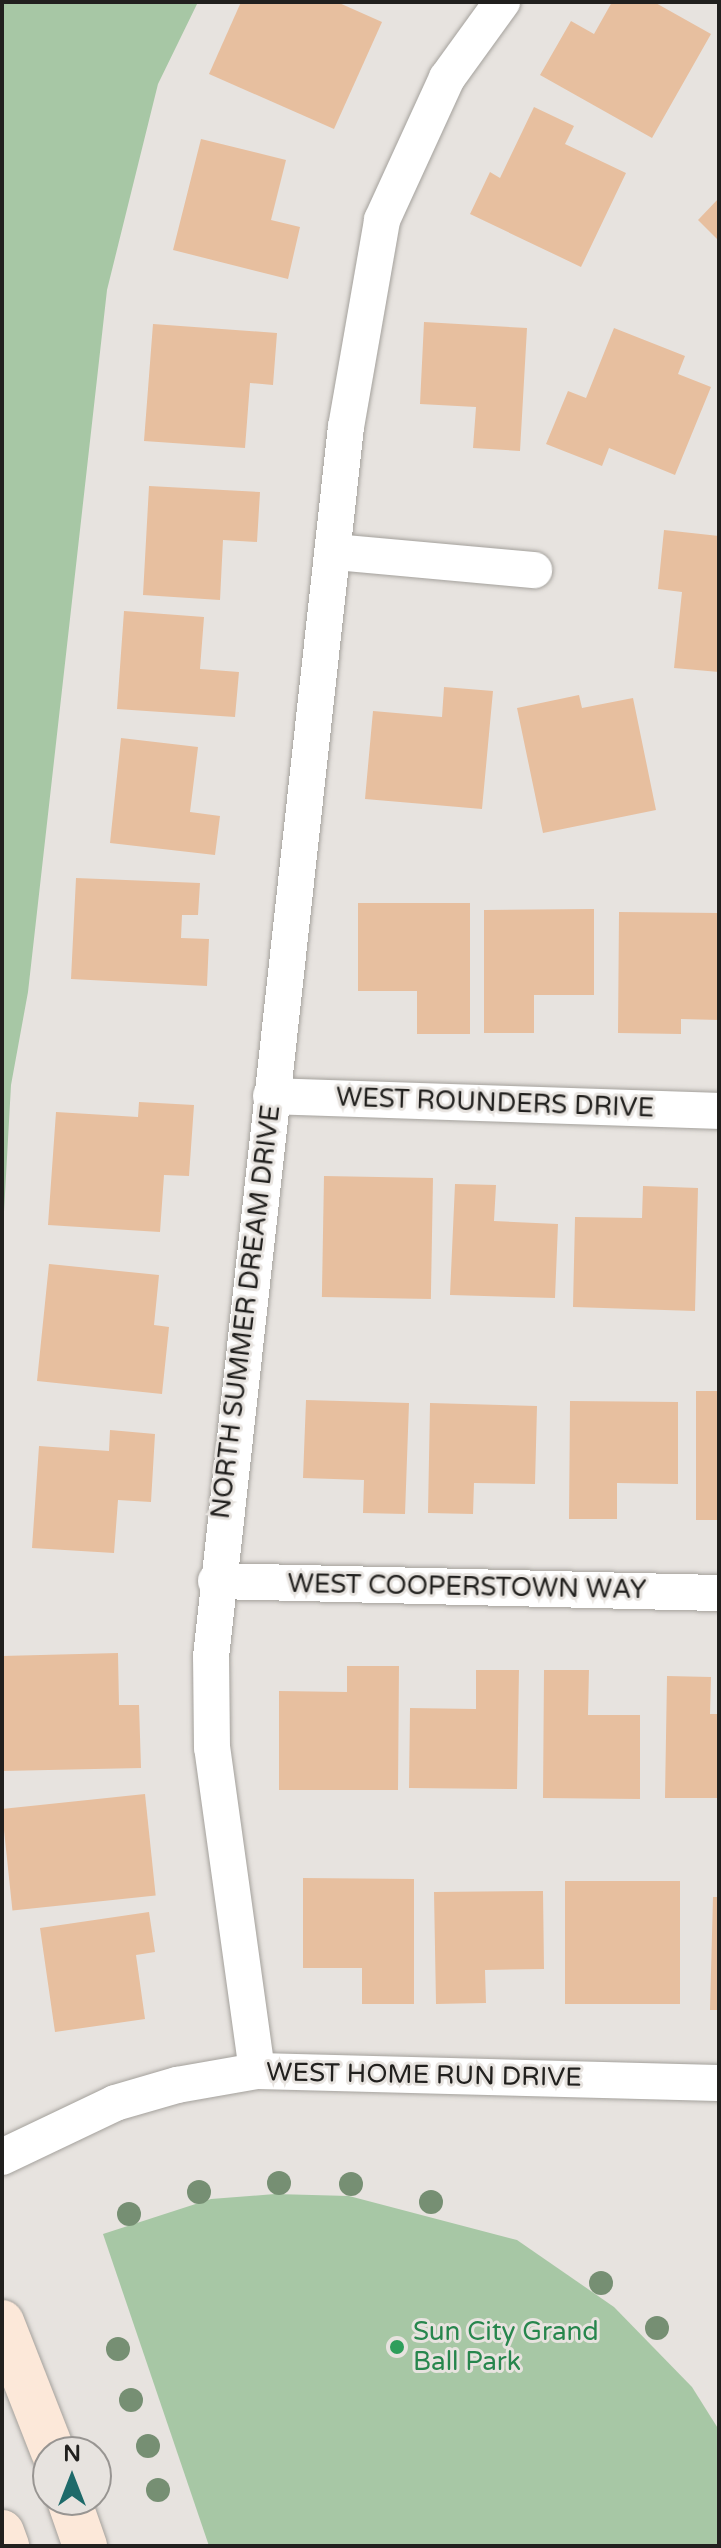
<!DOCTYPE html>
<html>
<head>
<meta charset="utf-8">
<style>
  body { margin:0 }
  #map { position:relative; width:721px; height:2548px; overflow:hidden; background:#e7e3df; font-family:"Varela Round",sans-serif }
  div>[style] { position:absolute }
  .green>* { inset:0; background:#a7c7a5 }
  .building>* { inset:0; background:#e7bf9f; transform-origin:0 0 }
  .roads { filter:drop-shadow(0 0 2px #a4a19c) drop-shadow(0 0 2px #a4a19c) }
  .street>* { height:36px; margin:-18px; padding:0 18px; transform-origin:18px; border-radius:18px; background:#fff }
  .secondary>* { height:44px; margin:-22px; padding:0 22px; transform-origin:22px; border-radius:22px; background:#fce8d9 }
  .trees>* { width:24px; height:24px; margin:-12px; border-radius:50%; background:#768f73 }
  .dots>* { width:22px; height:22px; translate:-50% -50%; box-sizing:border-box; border:4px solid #e7e3df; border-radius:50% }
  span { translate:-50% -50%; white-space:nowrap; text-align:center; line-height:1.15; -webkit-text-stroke:6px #e7e3df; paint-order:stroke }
  .street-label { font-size:26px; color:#21201e }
  .leisure-label { font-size:26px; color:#27864d }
  .left { translate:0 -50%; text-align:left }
  .frame { position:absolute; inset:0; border:4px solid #21201e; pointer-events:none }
  .north { position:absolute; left:32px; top:2436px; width:80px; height:80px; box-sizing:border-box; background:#e7e3df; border:2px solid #989592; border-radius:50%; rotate:0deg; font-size:22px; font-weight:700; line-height:32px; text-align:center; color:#21201e }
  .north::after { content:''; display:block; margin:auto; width:28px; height:36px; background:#1e6a6a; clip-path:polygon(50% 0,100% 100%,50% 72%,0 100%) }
</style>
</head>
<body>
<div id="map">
  <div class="green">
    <div style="clip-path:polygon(2px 2px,198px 2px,158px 84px,107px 290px,28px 992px,11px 1085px,2px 1248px)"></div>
    <div style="clip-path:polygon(275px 2194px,349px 2196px,517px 2240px,614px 2307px,692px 2387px,719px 2430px,719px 2546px,209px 2546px,103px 2234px,211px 2199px)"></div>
  </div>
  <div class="building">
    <div style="clip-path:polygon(241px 2px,337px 2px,382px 22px,334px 129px,209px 74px)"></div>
    <div style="clip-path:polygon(612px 2px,654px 2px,711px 34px,652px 138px,540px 75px,571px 21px,594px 34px)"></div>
    <div style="clip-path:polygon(534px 107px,574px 126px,565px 144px,626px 173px,581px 267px,470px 214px,490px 172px,500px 178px)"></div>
    <div style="clip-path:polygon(201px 139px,286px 160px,271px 220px,300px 227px,288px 279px,173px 250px)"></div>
    <div style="clip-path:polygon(719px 198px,719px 241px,698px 220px)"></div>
    <div style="clip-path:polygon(424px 322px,527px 328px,520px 451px,473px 448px,476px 407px,420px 404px)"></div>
    <div style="clip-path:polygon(153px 324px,277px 333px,273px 385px,250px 383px,245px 448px,144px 441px)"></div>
    <div style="clip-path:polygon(614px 328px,685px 356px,678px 374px,711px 387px,675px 475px,609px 448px,602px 466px,546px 444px,568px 391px,586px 398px)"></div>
    <div style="clip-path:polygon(149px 486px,260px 492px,257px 542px,223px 540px,220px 600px,143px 595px)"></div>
    <div style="clip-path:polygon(664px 530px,719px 536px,719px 672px,674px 668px,682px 592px,658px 589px)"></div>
    <div style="clip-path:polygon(124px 611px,204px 617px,200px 669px,239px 672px,235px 717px,117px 709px)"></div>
    <div style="clip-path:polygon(444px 687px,493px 691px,482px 809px,365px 799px,373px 711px,442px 717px)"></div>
    <div style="clip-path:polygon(579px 695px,582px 708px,633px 698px,656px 810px,543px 833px,517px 708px)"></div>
    <div style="clip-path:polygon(121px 738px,198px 747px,190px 812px,220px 816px,215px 855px,110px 843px)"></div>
    <div style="clip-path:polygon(76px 878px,200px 883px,198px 915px,182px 915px,181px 938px,209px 939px,207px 986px,71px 979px)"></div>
    <div style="clip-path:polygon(358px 903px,470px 903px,470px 1034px,417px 1034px,417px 991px,358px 991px)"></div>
    <div style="clip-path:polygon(594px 909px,594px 995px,534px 995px,534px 1033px,484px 1033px,484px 910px)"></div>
    <div style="clip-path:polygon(619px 912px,719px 913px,719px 1020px,681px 1019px,681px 1034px,618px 1033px)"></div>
    <div style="clip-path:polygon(139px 1102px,194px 1105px,189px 1176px,164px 1175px,160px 1232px,48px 1225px,56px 1112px,138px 1117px)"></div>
    <div style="left:324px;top:1176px;width:109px;height:121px;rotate:1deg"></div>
    <div style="clip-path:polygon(455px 1184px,496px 1185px,494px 1221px,558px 1224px,555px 1298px,450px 1295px)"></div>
    <div style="clip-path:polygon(643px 1186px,698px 1188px,695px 1311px,573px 1307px,575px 1217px,642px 1218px)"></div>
    <div style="clip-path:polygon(49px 1264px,159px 1275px,154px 1325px,169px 1327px,162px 1394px,37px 1381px)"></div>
    <div style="left:696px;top:1391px;width:23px;height:129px"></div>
    <div style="clip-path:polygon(306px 1400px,409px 1403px,405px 1514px,363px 1513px,364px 1480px,303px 1478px)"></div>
    <div style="clip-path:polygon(570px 1401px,678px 1402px,678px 1484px,617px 1483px,617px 1519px,569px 1519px)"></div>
    <div style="clip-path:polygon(430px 1403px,537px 1406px,535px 1484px,474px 1483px,473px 1514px,428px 1513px)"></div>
    <div style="clip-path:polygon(110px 1430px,155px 1434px,151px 1502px,118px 1500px,114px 1553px,32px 1548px,39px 1446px,109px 1451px)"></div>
    <div style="clip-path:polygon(118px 1653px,119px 1705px,139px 1705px,141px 1768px,2px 1771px,2px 1656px)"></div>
    <div style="clip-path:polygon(347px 1666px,399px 1666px,398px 1790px,279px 1790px,279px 1691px,347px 1692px)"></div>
    <div style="clip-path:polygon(476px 1670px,519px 1670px,517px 1789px,409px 1788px,410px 1708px,476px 1709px)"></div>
    <div style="clip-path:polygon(544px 1670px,589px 1670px,588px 1715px,640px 1715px,640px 1799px,543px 1798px)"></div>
    <div style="clip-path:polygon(667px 1676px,711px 1677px,710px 1714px,719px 1714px,719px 1798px,665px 1798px)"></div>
    <div style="left:145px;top:1794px;width:102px;height:144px;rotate:84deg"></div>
    <div style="clip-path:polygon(303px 1878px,414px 1879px,414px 2004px,362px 2004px,362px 1968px,303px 1968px)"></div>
    <div style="left:565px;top:1881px;width:115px;height:123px"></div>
    <div style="clip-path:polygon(543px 1891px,544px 1969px,485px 1970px,486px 2003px,436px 2004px,434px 1892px)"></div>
    <div style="clip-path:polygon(713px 1897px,719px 1897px,719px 2010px,710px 2010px)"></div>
    <div style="clip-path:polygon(149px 1912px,155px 1952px,136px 1955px,145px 2019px,55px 2032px,40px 1928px)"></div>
  </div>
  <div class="roads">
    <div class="street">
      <div style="left:335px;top:552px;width:200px;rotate:5.2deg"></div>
      <div style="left:271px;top:1096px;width:448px;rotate:1.9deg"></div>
      <div style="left:216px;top:1581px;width:503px;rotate:1.37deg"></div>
      <div style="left:257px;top:2071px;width:326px;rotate:-97.9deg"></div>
      <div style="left:212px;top:1748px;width:91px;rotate:-90.6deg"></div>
      <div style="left:211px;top:1657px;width:1237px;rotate:-83.74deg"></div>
      <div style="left:346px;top:427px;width:210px;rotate:-80.1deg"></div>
      <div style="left:382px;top:220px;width:156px;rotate:-65.4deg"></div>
      <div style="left:447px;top:78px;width:94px;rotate:-54.1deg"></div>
      <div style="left:2px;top:2157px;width:125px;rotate:-25.5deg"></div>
      <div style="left:115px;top:2103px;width:65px;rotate:-16.2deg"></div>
      <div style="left:177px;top:2085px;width:81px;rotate:-9.9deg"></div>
      <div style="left:257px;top:2071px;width:462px;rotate:1.5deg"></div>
    </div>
    <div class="secondary">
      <div style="left:2px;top:2322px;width:140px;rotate:68.6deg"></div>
      <div style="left:69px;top:2500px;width:49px;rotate:70.8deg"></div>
      <div style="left:2px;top:2532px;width:15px;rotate:70deg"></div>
    </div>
  </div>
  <div class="trees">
    <div style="left:279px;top:2183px"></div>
    <div style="left:351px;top:2184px"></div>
    <div style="left:199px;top:2192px"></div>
    <div style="left:431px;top:2202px"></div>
    <div style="left:129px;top:2214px"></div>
    <div style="left:601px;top:2283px"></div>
    <div style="left:657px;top:2328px"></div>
    <div style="left:118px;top:2349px"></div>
    <div style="left:131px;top:2400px"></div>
    <div style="left:148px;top:2446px"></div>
    <div style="left:158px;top:2490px"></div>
  </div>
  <div class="dots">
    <div style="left:397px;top:2347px;background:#2e9e5b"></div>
  </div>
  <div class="street-label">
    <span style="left:495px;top:1103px;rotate:2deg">WEST ROUNDERS DRIVE</span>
    <span style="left:246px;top:1312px;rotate:-83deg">NORTH SUMMER DREAM DRIVE</span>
    <span style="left:467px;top:1587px;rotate:1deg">WEST COOPERSTOWN WAY</span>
    <span style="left:424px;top:2075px;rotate:1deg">WEST HOME RUN DRIVE</span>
  </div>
  <div class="leisure-label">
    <span class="left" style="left:413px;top:2347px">Sun City Grand<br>Ball Park</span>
  </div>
  <div class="frame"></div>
  <div class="north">N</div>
</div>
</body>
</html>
